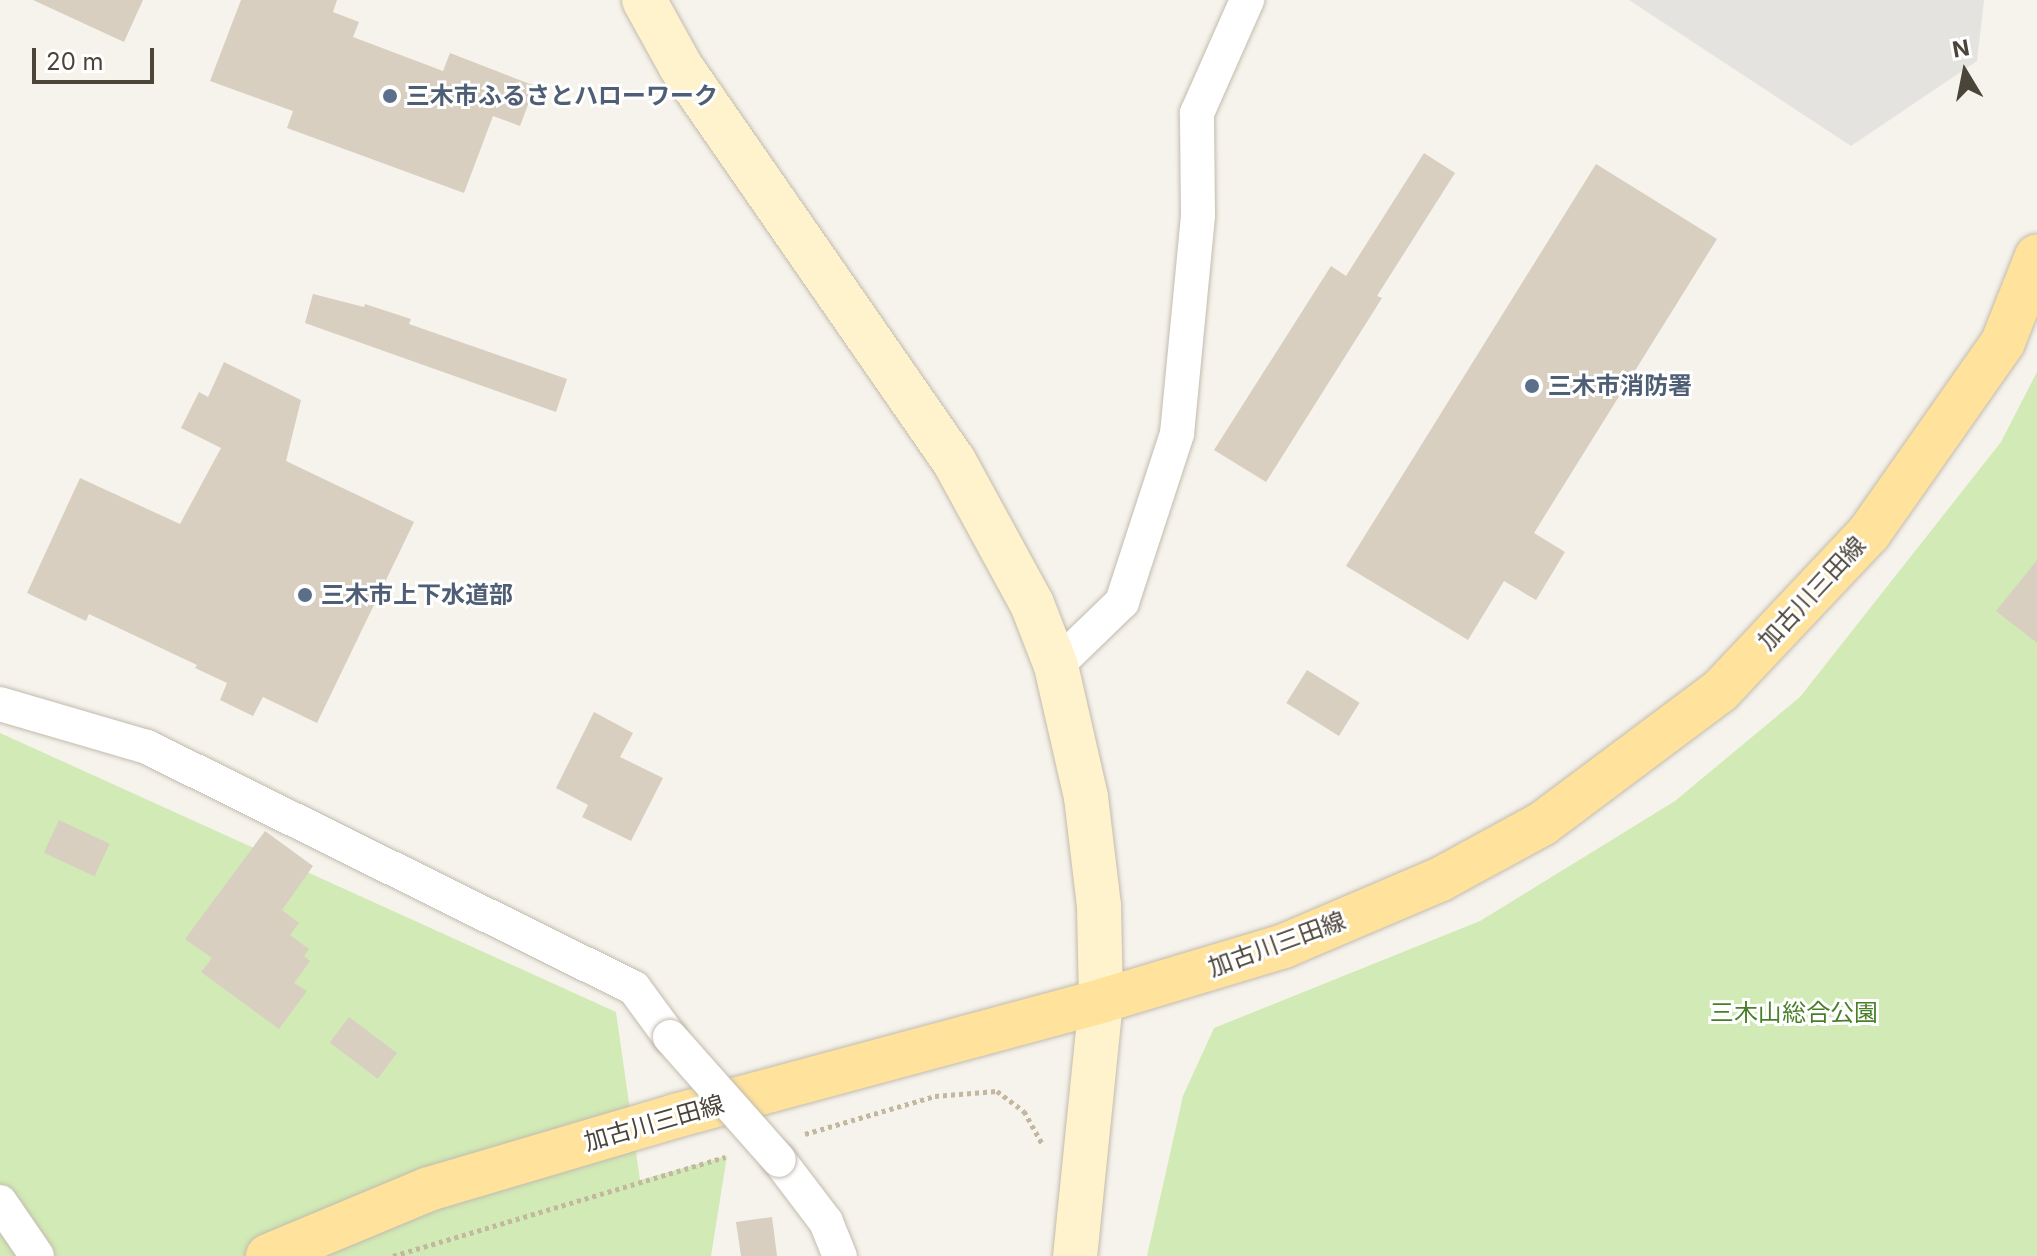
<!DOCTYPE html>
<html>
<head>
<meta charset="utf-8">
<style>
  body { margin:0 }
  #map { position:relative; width:2037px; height:1256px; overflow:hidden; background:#f6f3ec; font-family:Inter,"Noto Sans JP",sans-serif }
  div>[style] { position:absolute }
  .green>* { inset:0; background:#d2eab5 }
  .parking>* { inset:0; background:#e5e3e0 }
  .building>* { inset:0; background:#d8cfc1; transform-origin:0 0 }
  .path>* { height:5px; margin-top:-2.5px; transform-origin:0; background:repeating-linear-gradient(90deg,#c4b79f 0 4px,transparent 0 8px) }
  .roads { filter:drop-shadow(0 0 2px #c2bbae) drop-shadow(0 0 2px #c2bbae) }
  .street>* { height:34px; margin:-17px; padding:0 17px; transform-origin:17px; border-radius:17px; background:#fff }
  .secondary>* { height:44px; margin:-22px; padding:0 22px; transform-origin:22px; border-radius:22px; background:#fff3cd }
  .primary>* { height:44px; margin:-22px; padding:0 22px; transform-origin:22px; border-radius:22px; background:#ffe39c }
  .bridges { filter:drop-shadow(0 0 2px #c2bbae) drop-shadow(0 0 2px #c2bbae) }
  .street-bridge>* { height:34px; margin:-17px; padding:0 17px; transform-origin:17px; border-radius:17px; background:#fff }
  .dots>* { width:22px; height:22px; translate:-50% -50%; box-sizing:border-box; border:4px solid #fff; border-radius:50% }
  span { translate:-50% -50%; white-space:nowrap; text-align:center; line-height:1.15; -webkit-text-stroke:6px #fff; paint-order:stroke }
  .service-label { font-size:24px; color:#4e5e75; font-weight:700 }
  .left { translate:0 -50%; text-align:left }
  .street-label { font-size:24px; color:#4b4439 }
  .park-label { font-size:24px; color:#4a7f2a }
  .north { position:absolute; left:1925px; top:32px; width:80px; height:80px; -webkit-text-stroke:6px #fff; paint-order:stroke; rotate:350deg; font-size:22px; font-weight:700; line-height:32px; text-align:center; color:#4b4439 }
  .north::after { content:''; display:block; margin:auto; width:28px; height:36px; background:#4b4439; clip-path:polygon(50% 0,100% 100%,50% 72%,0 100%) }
  .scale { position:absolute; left:32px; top:48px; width:122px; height:36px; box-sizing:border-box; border:4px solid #4b4439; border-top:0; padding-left:10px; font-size:24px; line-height:28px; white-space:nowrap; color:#4b4439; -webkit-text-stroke:6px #fff; paint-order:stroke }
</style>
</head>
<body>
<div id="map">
  <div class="green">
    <div style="clip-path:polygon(2037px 372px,2037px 1256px,1147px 1256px,1183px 1096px,1214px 1028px,1480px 921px,1675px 801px,1800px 697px,2001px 442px)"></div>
    <div style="clip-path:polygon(0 733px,616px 1012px,640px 1180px,727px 1156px,711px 1256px,0 1256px)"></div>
  </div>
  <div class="parking">
    <div style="clip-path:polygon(1629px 0,1984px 0,1977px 61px,1851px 146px)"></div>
  </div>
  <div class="building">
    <div style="clip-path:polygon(33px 0,143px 0,124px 42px)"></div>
    <div style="clip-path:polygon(241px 0,337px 0,333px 12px,359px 22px,353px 37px,443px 71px,450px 53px,535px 86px,520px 126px,493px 116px,464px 193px,287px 128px,293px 111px,210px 81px)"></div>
    <div style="clip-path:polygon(1424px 153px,1455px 173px,1377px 296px,1382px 298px,1266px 482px,1214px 450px,1331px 266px,1346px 276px)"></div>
    <div style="clip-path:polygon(1596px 164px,1717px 239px,1534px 533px,1565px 552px,1536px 600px,1504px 581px,1468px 640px,1346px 566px)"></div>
    <div style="clip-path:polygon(313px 294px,364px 307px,365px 304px,411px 319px,409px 324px,567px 379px,556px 412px,305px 323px)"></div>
    <div style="clip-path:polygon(224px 362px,301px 400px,286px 461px,414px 522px,317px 723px,263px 697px,253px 716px,220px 700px,227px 683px,195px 668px,197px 665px,89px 614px,86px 621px,27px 593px,80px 478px,180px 524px,221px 448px,181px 428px,199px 392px,208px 397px)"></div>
    <div style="clip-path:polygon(2037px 560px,2037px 643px,1996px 611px)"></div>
    <div style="left:1307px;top:670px;width:62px;height:39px;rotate:32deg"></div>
    <div style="clip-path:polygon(594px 712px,633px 733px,620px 757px,663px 778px,631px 841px,582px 817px,588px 805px,556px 788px)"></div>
    <div style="left:59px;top:820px;width:56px;height:36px;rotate:25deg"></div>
    <div style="clip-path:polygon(265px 831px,313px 866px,282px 910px,299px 923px,290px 935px,309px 949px,304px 956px,310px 961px,294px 983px,307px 991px,279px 1029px,201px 972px,212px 958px,185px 939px)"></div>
    <div style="left:349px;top:1017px;width:60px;height:32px;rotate:37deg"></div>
    <div style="clip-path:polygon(772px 1217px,777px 1256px,741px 1256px,736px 1222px)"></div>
  </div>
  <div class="path">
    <div style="left:805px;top:1134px;width:135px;rotate:-16.3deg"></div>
    <div style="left:935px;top:1096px;width:62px;rotate:-4.6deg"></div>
    <div style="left:997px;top:1091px;width:34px;rotate:37deg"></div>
    <div style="left:1024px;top:1111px;width:38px;rotate:61deg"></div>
    <div style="left:393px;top:1256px;width:347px;rotate:-16.6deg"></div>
  </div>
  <div class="roads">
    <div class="street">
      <div style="left:1056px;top:666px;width:92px;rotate:-44.1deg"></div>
      <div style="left:1122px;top:602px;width:177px;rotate:-71.9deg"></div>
      <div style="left:1177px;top:434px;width:220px;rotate:-84.5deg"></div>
      <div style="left:1198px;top:215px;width:102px;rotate:-90.6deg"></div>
      <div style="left:1197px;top:113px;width:124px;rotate:-66.1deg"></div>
      <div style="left:0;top:704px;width:153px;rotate:16.3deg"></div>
      <div style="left:147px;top:747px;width:543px;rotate:26.33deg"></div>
      <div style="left:634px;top:988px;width:61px;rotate:53.7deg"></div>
      <div style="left:779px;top:1160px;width:78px;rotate:52.8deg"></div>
      <div style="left:826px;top:1222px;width:37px;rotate:68deg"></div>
      <div style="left:0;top:1202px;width:65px;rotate:55.6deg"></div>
    </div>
    <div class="secondary">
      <div style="left:644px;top:0;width:77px;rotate:61.1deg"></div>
      <div style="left:681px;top:67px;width:479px;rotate:55.3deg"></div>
      <div style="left:954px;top:461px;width:163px;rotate:61.4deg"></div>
      <div style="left:1032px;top:604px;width:66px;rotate:68.8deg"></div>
      <div style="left:1056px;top:666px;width:134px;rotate:77.1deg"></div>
      <div style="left:1086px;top:797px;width:110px;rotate:83.2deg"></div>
      <div style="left:1099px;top:906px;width:95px;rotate:88.8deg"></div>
      <div style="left:1101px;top:1001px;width:256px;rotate:95.8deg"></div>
    </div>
    <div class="primary">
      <div style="left:268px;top:1256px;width:174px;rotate:-22.6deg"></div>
      <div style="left:429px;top:1189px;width:257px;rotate:-16.5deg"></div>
      <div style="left:675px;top:1116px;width:441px;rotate:-15.1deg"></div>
      <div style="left:1101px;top:1001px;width:191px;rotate:-16.7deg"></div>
      <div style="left:1284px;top:946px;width:171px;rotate:-23.1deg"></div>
      <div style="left:1441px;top:879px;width:115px;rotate:-28.6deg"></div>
      <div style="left:1542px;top:824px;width:222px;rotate:-36.8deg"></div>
      <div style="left:1720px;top:691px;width:217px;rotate:-46.7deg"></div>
      <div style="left:1869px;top:533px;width:233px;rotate:-54.9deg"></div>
      <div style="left:2003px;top:342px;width:92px;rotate:-68.4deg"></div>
    </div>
  </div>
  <div class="bridges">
    <div class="street-bridge">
      <div style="left:670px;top:1037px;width:164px;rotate:48.5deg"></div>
    </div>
  </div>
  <div class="dots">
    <div style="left:390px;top:96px;background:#5c6f8a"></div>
    <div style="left:1532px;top:386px;background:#5c6f8a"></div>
    <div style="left:305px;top:595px;background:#5c6f8a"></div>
  </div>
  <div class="service-label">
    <span class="left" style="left:406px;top:96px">三木市ふるさとハローワーク</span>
    <span class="left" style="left:1548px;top:386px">三木市消防署</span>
    <span class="left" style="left:321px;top:595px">三木市上下水道部</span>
  </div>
  <div class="street-label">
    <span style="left:1812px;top:593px;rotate:-47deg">加古川三田線</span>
    <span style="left:1277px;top:944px;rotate:-20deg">加古川三田線</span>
    <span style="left:654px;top:1123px;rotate:-16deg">加古川三田線</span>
  </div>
  <div class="park-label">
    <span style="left:1794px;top:1013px">三木山総合公園</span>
  </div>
  <div class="north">N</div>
  <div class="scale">20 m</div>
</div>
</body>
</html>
